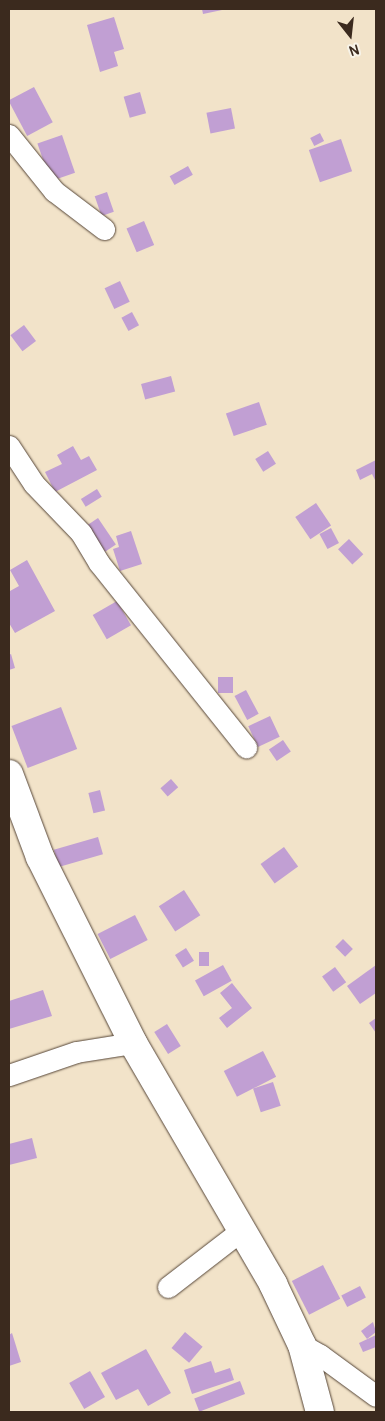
<!DOCTYPE html>
<html>
<head>
<meta charset="utf-8">
<style>
  body { margin:0 }
  #map { position:relative; width:385px; height:1421px; overflow:hidden; background:#f2e3c9; font-family:Pangolin,sans-serif }
  div>[style] { position:absolute }
  .building>* { inset:0; background:#c19fd3; transform-origin:0 0 }
  .roads { filter:drop-shadow(0 0 1px #564638) drop-shadow(0 0 1px #564638) }
  .minor>* { height:21px; margin:-10.5px; padding:0 10.5px; transform-origin:10.5px; border-radius:10.5px; background:#fff }
  .tertiary>* { height:28px; margin:-14px; padding:0 14px; transform-origin:14px; border-radius:14px; background:#fff }
  span { translate:-50% -50%; white-space:nowrap; text-align:center; line-height:1.15; -webkit-text-stroke:4px #f7f3e8; paint-order:stroke }
  .frame { position:absolute; inset:0; border:10px solid #3b2a1e; pointer-events:none }
  .north { position:absolute; left:325px; top:10px; width:50px; height:50px; -webkit-text-stroke:4px #f7f3e8; paint-order:stroke; rotate:164deg; font-size:14px; font-weight:700; line-height:20px; text-align:center; color:#3b2a1e }
  .north::after { content:''; display:block; margin:auto; width:18px; height:22px; background:#3b2a1e; clip-path:polygon(50% 0,100% 100%,50% 72%,0 100%) }
</style>
</head>
<body>
<div id="map">
  <div class="building">
    <div style="clip-path:polygon(202px 9px,221px 9px,222px 10px,203px 14px)"></div>
    <div style="clip-path:polygon(114px 17px,124px 49px,114px 52px,118px 66px,100px 72px,87px 25px)"></div>
    <div style="left:34px;top:87px;width:40px;height:29px;rotate:62deg"></div>
    <div style="left:140px;top:92px;width:22px;height:17px;rotate:74deg"></div>
    <div style="left:231px;top:108px;width:21px;height:25px;rotate:79deg"></div>
    <div style="left:320px;top:133px;width:9px;height:11px;rotate:63deg"></div>
    <div style="left:62px;top:135px;width:40px;height:26px;rotate:71deg"></div>
    <div style="left:341px;top:139px;width:34px;height:34px;rotate:71deg"></div>
    <div style="left:188px;top:166px;width:10px;height:21px;rotate:61deg"></div>
    <div style="left:107px;top:192px;width:21px;height:13px;rotate:71deg"></div>
    <div style="left:144px;top:221px;width:26px;height:19px;rotate:67deg"></div>
    <div style="left:120px;top:281px;width:23px;height:17px;rotate:65deg"></div>
    <div style="left:132px;top:312px;width:15px;height:12px;rotate:62deg"></div>
    <div style="left:24px;top:325px;width:20px;height:17px;rotate:53deg"></div>
    <div style="left:171px;top:376px;width:16px;height:31px;rotate:75deg"></div>
    <div style="left:259px;top:402px;width:24px;height:35px;rotate:71deg"></div>
    <div style="clip-path:polygon(73px 446px,81px 460px,89px 456px,97px 470px,55px 492px,45px 472px,62px 464px,57px 455px)"></div>
    <div style="left:268px;top:451px;width:15px;height:15px;rotate:58deg"></div>
    <div style="clip-path:polygon(376px 460px,376px 482px,372px 474px,360px 480px,356px 470px)"></div>
    <div style="left:97px;top:489px;width:9px;height:19px;rotate:58deg"></div>
    <div style="left:316px;top:503px;width:27px;height:25px;rotate:56deg"></div>
    <div style="left:98px;top:518px;width:32px;height:13px;rotate:56deg"></div>
    <div style="left:331px;top:528px;width:17px;height:13px;rotate:62deg"></div>
    <div style="clip-path:polygon(131px 531px,142px 564px,120px 571px,113px 549px,119px 547px,116px 536px)"></div>
    <div style="left:349px;top:539px;width:21px;height:15px;rotate:47deg"></div>
    <div style="clip-path:polygon(27px 560px,55px 611px,15px 633px,9px 623px,9px 588px,10px 591px,19px 586px,10px 570px)"></div>
    <div style="left:117px;top:601px;width:28px;height:28px;rotate:60deg"></div>
    <div style="clip-path:polygon(11px 654px,15px 668px,9px 670px,9px 655px)"></div>
    <div style="left:218px;top:677px;width:15px;height:16px"></div>
    <div style="left:246px;top:690px;width:27px;height:13px;rotate:62deg"></div>
    <div style="left:61px;top:707px;width:45px;height:53px;rotate:69deg"></div>
    <div style="left:270px;top:716px;width:23px;height:24px;rotate:65deg"></div>
    <div style="left:283px;top:740px;width:14px;height:17px;rotate:56deg"></div>
    <div style="left:171px;top:779px;width:11px;height:14px;rotate:49deg"></div>
    <div style="left:100px;top:790px;width:21px;height:12px;rotate:76deg"></div>
    <div style="left:98px;top:837px;width:18px;height:46px;rotate:74deg"></div>
    <div style="left:284px;top:847px;width:24px;height:29px;rotate:54deg"></div>
    <div style="left:184px;top:890px;width:30px;height:30px;rotate:57deg"></div>
    <div style="left:135px;top:915px;width:28px;height:42px;rotate:63deg"></div>
    <div style="left:343px;top:939px;width:14px;height:11px;rotate:45deg"></div>
    <div style="left:186px;top:948px;width:15px;height:13px;rotate:58deg"></div>
    <div style="left:209px;top:952px;width:14px;height:10px;rotate:90deg"></div>
    <div style="left:223px;top:965px;width:18px;height:32px;rotate:61deg"></div>
    <div style="clip-path:polygon(376px 965px,376px 993px,360px 1004px,347px 986px)"></div>
    <div style="left:335px;top:967px;width:19px;height:16px;rotate:54deg"></div>
    <div style="clip-path:polygon(232px 983px,252px 1008px,227px 1028px,219px 1018px,232px 1008px,220px 993px)"></div>
    <div style="clip-path:polygon(43px 990px,52px 1016px,9px 1029px,9px 1001px)"></div>
    <div style="clip-path:polygon(376px 1018px,376px 1033px,369px 1023px)"></div>
    <div style="left:167px;top:1024px;width:26px;height:15px;rotate:58deg"></div>
    <div style="left:263px;top:1051px;width:29px;height:44px;rotate:63deg"></div>
    <div style="left:273px;top:1082px;width:25px;height:21px;rotate:72deg"></div>
    <div style="clip-path:polygon(32px 1138px,37px 1158px,9px 1165px,9px 1144px)"></div>
    <div style="left:323px;top:1265px;width:38px;height:35px;rotate:63deg"></div>
    <div style="left:360px;top:1286px;width:13px;height:21px;rotate:63deg"></div>
    <div style="clip-path:polygon(373px 1322px,376px 1332px,367px 1339px,361px 1331px)"></div>
    <div style="left:185px;top:1332px;width:23px;height:21px;rotate:40deg"></div>
    <div style="clip-path:polygon(12px 1333px,21px 1362px,9px 1366px,9px 1335px)"></div>
    <div style="clip-path:polygon(376px 1335px,376px 1347px,363px 1352px,359px 1343px)"></div>
    <div style="clip-path:polygon(146px 1349px,171px 1393px,148px 1406px,138px 1389px,116px 1400px,101px 1373px)"></div>
    <div style="clip-path:polygon(211px 1361px,215px 1373px,230px 1368px,234px 1380px,192px 1394px,184px 1370px)"></div>
    <div style="left:90px;top:1371px;width:30px;height:24px;rotate:60deg"></div>
    <div style="left:240px;top:1381px;width:14px;height:49px;rotate:69deg"></div>
  </div>
  <div class="roads">
    <div class="minor">
      <div style="left:9px;top:135px;width:72px;rotate:51.2deg"></div>
      <div style="left:54px;top:191px;width:63px;rotate:37.2deg"></div>
      <div style="left:9px;top:446px;width:45px;rotate:56.7deg"></div>
      <div style="left:34px;top:484px;width:68px;rotate:46.2deg"></div>
      <div style="left:81px;top:533px;width:35px;rotate:59deg"></div>
      <div style="left:99px;top:563px;width:236px;rotate:51.4deg"></div>
      <div style="left:9px;top:1075px;width:71px;rotate:-18.9deg"></div>
      <div style="left:76px;top:1052px;width:58px;rotate:-9deg"></div>
      <div style="left:168px;top:1287px;width:95px;rotate:-37.7deg"></div>
      <div style="left:302px;top:1345px;width:21px;rotate:29deg"></div>
      <div style="left:320px;top:1355px;width:69px;rotate:36.2deg"></div>
    </div>
    <div class="tertiary">
      <div style="left:9px;top:774px;width:89px;rotate:69.5deg"></div>
      <div style="left:40px;top:857px;width:208px;rotate:63.4deg"></div>
      <div style="left:133px;top:1043px;width:279px;rotate:59.8deg"></div>
      <div style="left:273px;top:1284px;width:68px;rotate:64.6deg"></div>
      <div style="left:302px;top:1345px;width:69px;rotate:75deg"></div>
    </div>
  </div>
  <div class="frame"></div>
  <div class="north">N</div>
</div>
</body>
</html>
